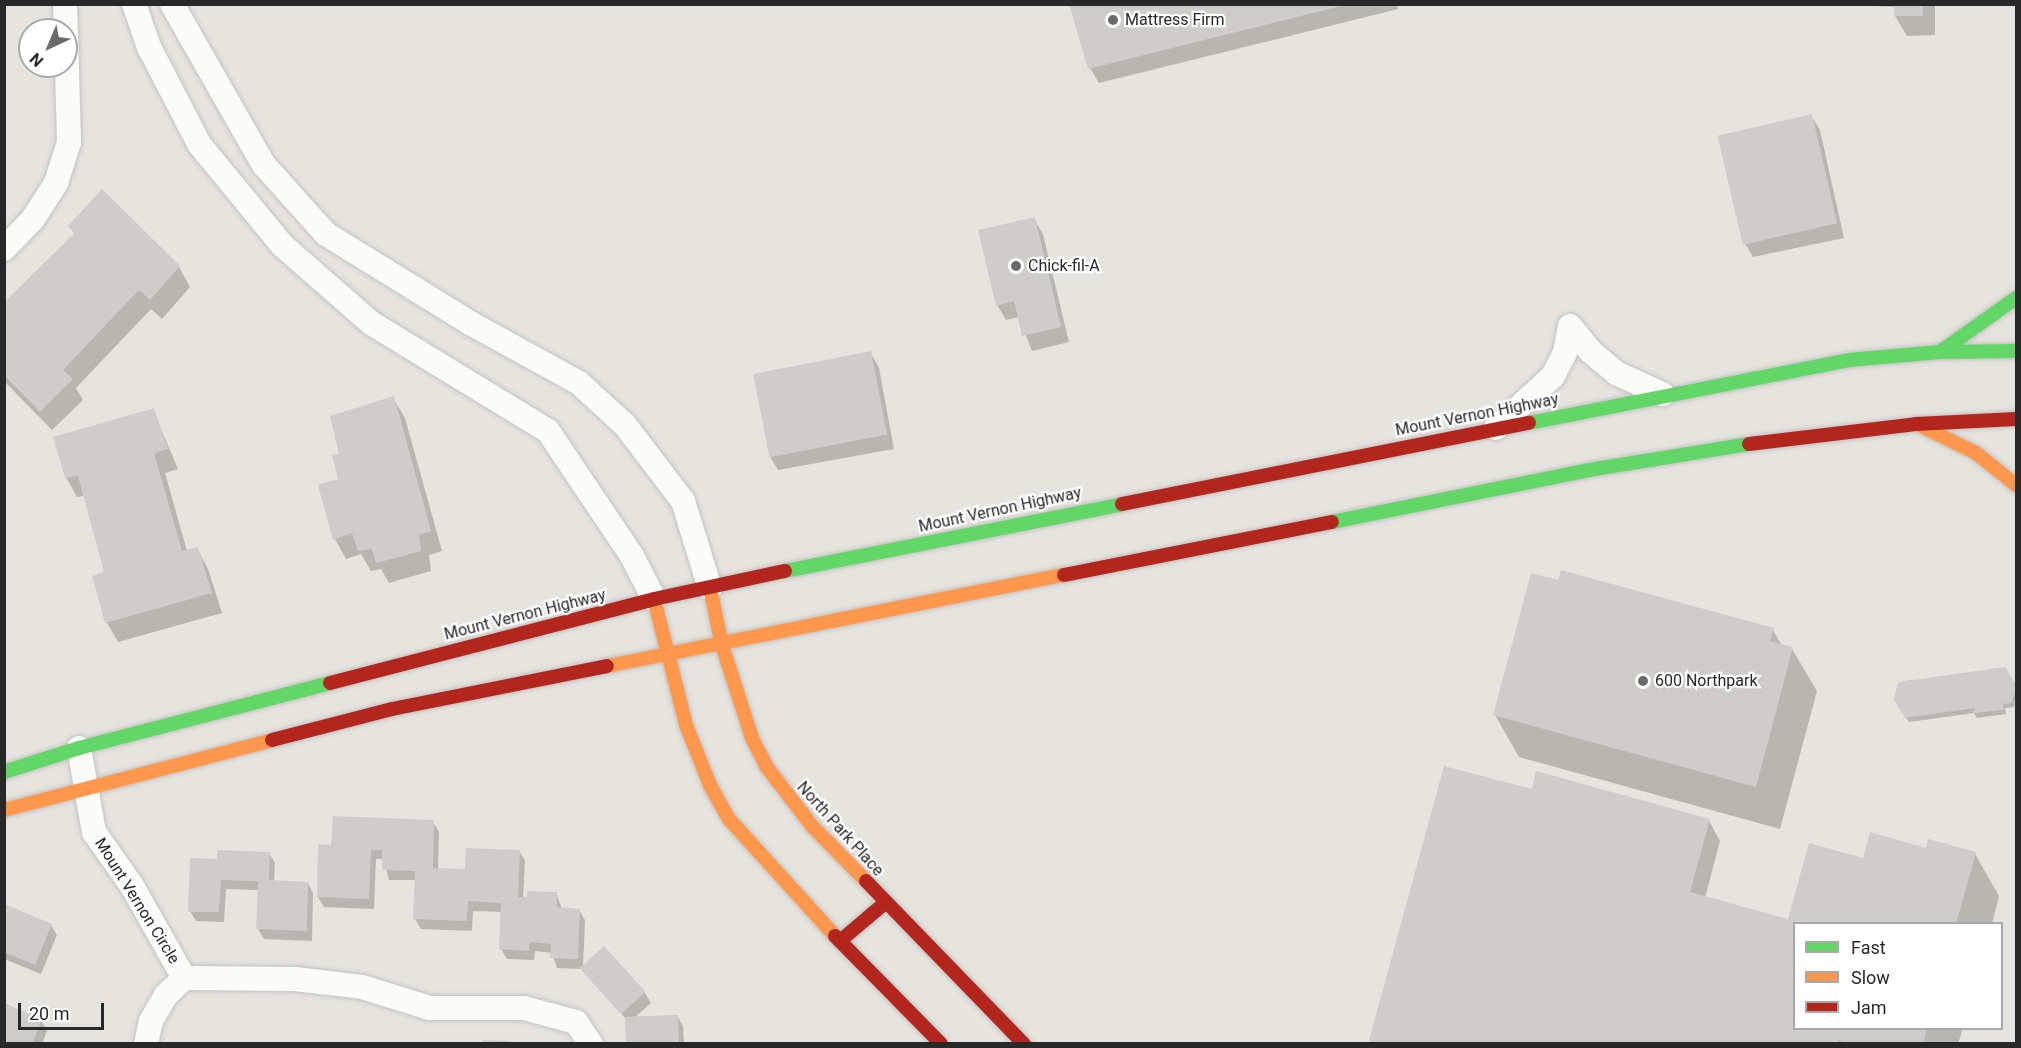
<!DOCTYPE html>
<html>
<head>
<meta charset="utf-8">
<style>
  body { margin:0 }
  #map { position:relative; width:2021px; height:1048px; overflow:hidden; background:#e6e4de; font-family:Roboto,sans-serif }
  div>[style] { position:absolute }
  .shadow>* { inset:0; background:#0003 }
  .building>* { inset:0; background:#cfcdc9; transform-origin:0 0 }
  .roads { filter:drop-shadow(0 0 2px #c4c3c3) drop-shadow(0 0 2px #c4c3c3) }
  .street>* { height:24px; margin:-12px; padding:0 12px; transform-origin:12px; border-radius:12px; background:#fbfbfa }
  .fast>* { height:14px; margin:-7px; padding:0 7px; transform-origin:7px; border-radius:7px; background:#63d668 }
  .slow>* { height:14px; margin:-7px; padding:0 7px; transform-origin:7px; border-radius:7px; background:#ff974d }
  .jam>* { height:14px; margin:-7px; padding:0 7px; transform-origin:7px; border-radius:7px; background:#b3261e }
  .dots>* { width:16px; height:16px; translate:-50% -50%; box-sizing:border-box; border:3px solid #fff; border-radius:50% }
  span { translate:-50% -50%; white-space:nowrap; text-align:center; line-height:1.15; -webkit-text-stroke:4.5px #fff; paint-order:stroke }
  .poi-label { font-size:16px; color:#282828 }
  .left { translate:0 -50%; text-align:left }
  .street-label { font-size:16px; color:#282828 }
  .frame { position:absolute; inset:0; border:6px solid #282828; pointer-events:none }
  .legend { position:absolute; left:1793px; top:922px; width:210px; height:108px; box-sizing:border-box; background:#fff; border:2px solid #a9a9a9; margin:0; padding:8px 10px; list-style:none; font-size:18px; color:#282828 }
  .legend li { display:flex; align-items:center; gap:12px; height:30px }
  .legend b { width:30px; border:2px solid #a9a9a9 }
  .north { position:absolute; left:18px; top:18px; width:60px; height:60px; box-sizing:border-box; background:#fff; border:2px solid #a9a9a9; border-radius:50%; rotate:224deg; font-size:16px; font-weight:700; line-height:24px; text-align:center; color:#282828 }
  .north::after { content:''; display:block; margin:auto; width:21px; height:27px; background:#6a6a68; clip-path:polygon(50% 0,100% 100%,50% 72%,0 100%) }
  .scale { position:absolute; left:18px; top:1003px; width:86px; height:27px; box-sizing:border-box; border:3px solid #282828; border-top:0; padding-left:8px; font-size:18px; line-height:21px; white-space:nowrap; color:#282828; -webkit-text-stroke:4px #fff; paint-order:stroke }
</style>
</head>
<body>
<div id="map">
  <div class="shadow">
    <div style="clip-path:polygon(1070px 4px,1397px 4px,1398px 9px,1099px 83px,1090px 68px)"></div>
    <div style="clip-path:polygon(1824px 4px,1935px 4px,1935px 35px,1907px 36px,1895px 16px,1896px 7px)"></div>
    <div style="clip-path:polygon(1811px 115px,1820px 130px,1844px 238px,1753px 257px,1744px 242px)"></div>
    <div style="clip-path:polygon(1034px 219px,1043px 234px,1069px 342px,1032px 351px,1019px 317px,1006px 320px,997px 305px)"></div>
    <div style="clip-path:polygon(70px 226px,179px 267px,190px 287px,162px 319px,151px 309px,76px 388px,83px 400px,52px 430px,4px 381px,4px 304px,75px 235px)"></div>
    <div style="clip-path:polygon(870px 352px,879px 368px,894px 449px,778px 470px,769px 455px)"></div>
    <div style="clip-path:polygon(393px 398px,405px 418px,442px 551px,429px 555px,431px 571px,389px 583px,381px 569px,371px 571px,361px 554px,346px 559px,335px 539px,341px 456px)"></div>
    <div style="clip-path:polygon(153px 410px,178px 469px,165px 473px,187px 551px,197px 549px,208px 569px,222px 613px,118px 642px,107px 623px,94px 577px,106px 573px,85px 496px,77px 497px,66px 477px)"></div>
    <div style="clip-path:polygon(1773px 630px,1782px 646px,1792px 649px,1817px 691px,1780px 829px,1519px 757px,1495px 715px)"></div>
    <div style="clip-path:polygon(2004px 668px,2016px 690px,2014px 707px,2005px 708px,2006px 714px,1977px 718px,1974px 713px,1909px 722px,1896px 700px)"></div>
    <div style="clip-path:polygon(1533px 791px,1709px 821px,1720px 841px,1705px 898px,1789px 921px,1864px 860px,1927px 849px,1975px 854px,1999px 896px,1992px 924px,1794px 924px,1794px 1028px,1963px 1028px,1958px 1044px,1370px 1044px)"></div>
    <div style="clip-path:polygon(433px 822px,439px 832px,438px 869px,466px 870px,519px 851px,525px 861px,523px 899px,556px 893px,562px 909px,579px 910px,585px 920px,583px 968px,645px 993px,651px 1003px,634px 1018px,677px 1016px,683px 1026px,684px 1044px,627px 1044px,626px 1019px,582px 969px,557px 968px,552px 953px,535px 951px,534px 960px,507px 959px,501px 949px,502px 912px,473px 911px,472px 931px,421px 929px,415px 919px,416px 880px,389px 880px,384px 859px,376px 859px,374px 909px,324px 907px,318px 897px,333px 846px)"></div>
    <div style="clip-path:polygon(269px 853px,275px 863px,274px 881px,308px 883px,313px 893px,312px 941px,264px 939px,258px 929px,259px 890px,226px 889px,224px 922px,196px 921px,190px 911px,219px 860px)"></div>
    <div style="clip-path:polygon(4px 906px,51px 925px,57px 935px,41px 974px,4px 959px)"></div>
    <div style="clip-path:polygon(41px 1020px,47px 1031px,42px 1044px,4px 1044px)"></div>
  </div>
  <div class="building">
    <div style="clip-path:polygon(1069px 4px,1345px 4px,1345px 5px,1088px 69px)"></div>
    <div style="left:1894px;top:4px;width:29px;height:12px"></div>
    <div style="left:1812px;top:114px;width:112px;height:97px;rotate:77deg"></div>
    <div style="clip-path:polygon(102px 189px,180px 266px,150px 300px,139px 290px,63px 370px,73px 379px,40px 412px,4px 375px,4px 302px,75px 233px,68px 226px)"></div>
    <div style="clip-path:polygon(1035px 217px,1061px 327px,1022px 336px,1014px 301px,996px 306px,978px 230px)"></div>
    <div style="left:871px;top:351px;width:85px;height:120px;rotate:79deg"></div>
    <div style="clip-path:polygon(394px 396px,431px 531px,419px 535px,421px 551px,376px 563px,372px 549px,358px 551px,352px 533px,333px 540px,318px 485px,338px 479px,332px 455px,339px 454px,330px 416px)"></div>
    <div style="clip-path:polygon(154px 408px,168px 449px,154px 453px,182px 551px,198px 547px,212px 593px,105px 623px,92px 576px,104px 572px,78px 476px,65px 478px,53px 437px)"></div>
    <div style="clip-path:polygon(1561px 570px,1774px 628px,1770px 641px,1793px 647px,1756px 787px,1493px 715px,1531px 573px,1558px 580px)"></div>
    <div style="clip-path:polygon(2005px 667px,2015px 683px,2015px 693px,2011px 703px,2003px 704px,2004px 710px,1973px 713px,1975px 708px,1905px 718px,1894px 700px,1898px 682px)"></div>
    <div style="clip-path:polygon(1444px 766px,1532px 789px,1536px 771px,1710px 819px,1690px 892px,1788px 919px,1809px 843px,1863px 858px,1870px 832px,1926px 848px,1928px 839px,1976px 852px,1956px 924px,1794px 924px,1794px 1028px,1927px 1028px,1923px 1044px,1847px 1044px,1839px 1040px,1838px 1044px,1368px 1044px)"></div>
    <div style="clip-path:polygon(333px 816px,434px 820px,433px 868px,465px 869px,466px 848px,520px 850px,518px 897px,527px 897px,527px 891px,557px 892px,557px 907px,580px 909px,578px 959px,550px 958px,551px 944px,530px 942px,529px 951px,499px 949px,501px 903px,468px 901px,467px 921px,413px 919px,415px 871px,382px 870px,382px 850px,371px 850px,369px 899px,317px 897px,318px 844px,331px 845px)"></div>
    <div style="clip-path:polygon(217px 850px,270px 852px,269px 880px,308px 882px,307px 931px,256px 929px,258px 881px,221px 880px,219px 912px,188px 912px,190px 858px,217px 859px)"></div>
    <div style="clip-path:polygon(4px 904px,52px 924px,35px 965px,4px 952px)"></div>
    <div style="left:604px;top:946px;width:62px;height:33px;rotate:48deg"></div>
    <div style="clip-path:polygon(4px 1003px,42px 1019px,32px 1044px,4px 1044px)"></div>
    <div style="left:678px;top:1015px;width:29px;height:53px;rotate:88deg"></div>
    <div style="clip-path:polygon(483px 1040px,511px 1041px,511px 1044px,483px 1044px)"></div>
  </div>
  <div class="roads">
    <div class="street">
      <div style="left:65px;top:4px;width:26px;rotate:88deg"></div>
      <div style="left:134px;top:4px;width:46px;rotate:70.8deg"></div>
      <div style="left:149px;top:47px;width:109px;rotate:62.7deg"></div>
      <div style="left:199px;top:144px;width:131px;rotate:50.6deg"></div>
      <div style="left:282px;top:245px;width:118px;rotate:41.2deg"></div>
      <div style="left:371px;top:323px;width:207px;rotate:31.4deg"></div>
      <div style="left:548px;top:431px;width:151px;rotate:56.1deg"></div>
      <div style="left:632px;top:556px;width:48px;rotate:62.9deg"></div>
      <div style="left:172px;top:4px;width:185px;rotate:60.3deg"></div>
      <div style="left:264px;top:165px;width:93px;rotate:48.1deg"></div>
      <div style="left:326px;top:234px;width:169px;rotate:31.7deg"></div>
      <div style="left:470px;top:323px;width:124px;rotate:28.8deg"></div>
      <div style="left:579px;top:383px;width:62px;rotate:42.4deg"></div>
      <div style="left:625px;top:425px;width:96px;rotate:52.7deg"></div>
      <div style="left:683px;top:501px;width:91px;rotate:72.8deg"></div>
      <div style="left:4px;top:249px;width:42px;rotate:-46deg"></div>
      <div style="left:33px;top:219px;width:43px;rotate:-57.4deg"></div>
      <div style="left:56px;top:183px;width:43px;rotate:-72.4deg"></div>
      <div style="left:69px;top:142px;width:106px;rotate:-91.6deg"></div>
      <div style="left:1570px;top:326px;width:32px;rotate:51deg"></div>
      <div style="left:1590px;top:351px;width:34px;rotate:40deg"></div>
      <div style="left:1616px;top:373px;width:51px;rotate:24.5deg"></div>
      <div style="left:1496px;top:428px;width:77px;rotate:-42.4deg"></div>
      <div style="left:1553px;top:376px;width:27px;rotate:-63deg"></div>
      <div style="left:1565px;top:352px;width:26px;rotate:-79deg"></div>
      <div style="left:79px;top:748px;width:85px;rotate:79.9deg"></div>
      <div style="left:94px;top:832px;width:66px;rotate:54.9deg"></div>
      <div style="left:132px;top:886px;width:106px;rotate:60.5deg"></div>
      <div style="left:146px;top:1044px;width:24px;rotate:-78deg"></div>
      <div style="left:151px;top:1021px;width:30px;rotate:-60deg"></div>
      <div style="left:166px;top:995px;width:25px;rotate:-43deg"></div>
      <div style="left:184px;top:978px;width:111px;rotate:0.5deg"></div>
      <div style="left:295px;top:979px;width:67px;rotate:6.8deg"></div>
      <div style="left:362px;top:987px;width:71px;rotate:17.2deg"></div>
      <div style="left:430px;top:1008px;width:94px"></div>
      <div style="left:524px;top:1008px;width:54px;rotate:15.1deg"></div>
      <div style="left:576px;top:1022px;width:27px;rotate:56deg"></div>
    </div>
    <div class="fast">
      <div style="left:1940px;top:352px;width:93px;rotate:-35.4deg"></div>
      <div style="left:1529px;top:423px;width:326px;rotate:-11.1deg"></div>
      <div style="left:1849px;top:360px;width:91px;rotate:-5deg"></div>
      <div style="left:1940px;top:352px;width:76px;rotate:-0.8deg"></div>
      <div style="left:1332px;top:522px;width:274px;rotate:-11.4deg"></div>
      <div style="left:1601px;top:468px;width:150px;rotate:-9.2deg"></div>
      <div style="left:785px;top:571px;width:344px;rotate:-11.2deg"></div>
      <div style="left:4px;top:772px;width:79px;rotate:-17.7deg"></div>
      <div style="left:79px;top:748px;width:259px;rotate:-14.5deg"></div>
    </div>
    <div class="slow">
      <div style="left:1921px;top:426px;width:61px;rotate:26.1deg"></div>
      <div style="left:1976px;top:453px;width:51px;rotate:38.7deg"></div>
      <div style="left:710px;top:588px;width:58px;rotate:78.1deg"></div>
      <div style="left:722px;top:645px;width:98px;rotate:72.1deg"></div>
      <div style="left:752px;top:738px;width:31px;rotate:63deg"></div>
      <div style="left:766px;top:766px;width:76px;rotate:52.5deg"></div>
      <div style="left:812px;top:826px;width:77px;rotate:45.5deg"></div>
      <div style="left:654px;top:599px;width:130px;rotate:75.7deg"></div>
      <div style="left:686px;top:725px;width:65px;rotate:68.2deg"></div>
      <div style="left:710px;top:785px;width:39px;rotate:61deg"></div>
      <div style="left:729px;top:819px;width:158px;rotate:47.8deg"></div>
      <div style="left:607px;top:666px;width:466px;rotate:-11.3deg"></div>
      <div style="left:4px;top:810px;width:277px;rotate:-14.6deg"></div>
    </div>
    <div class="jam">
      <div style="left:1749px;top:444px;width:168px;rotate:-6.8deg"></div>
      <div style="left:1916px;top:424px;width:100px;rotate:-2.9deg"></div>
      <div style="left:1122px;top:504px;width:415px;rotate:-11.3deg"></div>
      <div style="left:1064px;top:575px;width:273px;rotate:-11.2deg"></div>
      <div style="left:330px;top:683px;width:335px;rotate:-14.5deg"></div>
      <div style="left:654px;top:599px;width:134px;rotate:-12.1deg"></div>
      <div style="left:272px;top:740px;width:124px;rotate:-14.5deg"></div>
      <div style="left:392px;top:709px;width:219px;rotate:-11.3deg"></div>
      <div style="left:866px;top:881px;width:227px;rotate:45.9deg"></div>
      <div style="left:835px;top:936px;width:151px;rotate:45.5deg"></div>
      <div style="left:840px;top:941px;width:59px;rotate:-40.2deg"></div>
    </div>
  </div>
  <div class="dots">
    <div style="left:1113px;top:20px;background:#6a6a68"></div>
    <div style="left:1016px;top:266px;background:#6a6a68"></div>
    <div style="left:1643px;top:681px;background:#6a6a68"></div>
  </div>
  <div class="poi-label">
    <span class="left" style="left:1125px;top:20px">Mattress Firm</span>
    <span class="left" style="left:1028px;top:266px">Chick-fil-A</span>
    <span class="left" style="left:1655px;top:681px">600 Northpark</span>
  </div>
  <div class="street-label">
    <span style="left:1477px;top:415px;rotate:-11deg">Mount Vernon Highway</span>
    <span style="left:1000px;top:510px;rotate:-12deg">Mount Vernon Highway</span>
    <span style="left:525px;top:615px;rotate:-14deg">Mount Vernon Highway</span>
    <span style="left:840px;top:829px;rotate:48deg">North Park Place</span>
    <span style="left:137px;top:901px;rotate:58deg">Mount Vernon Circle</span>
  </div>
  <div class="frame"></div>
  <ul class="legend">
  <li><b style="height:8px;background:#63d668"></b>Fast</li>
  <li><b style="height:8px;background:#ff974d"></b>Slow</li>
  <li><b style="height:8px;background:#b3261e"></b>Jam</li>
  </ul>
  <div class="north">N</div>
  <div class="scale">20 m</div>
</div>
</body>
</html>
